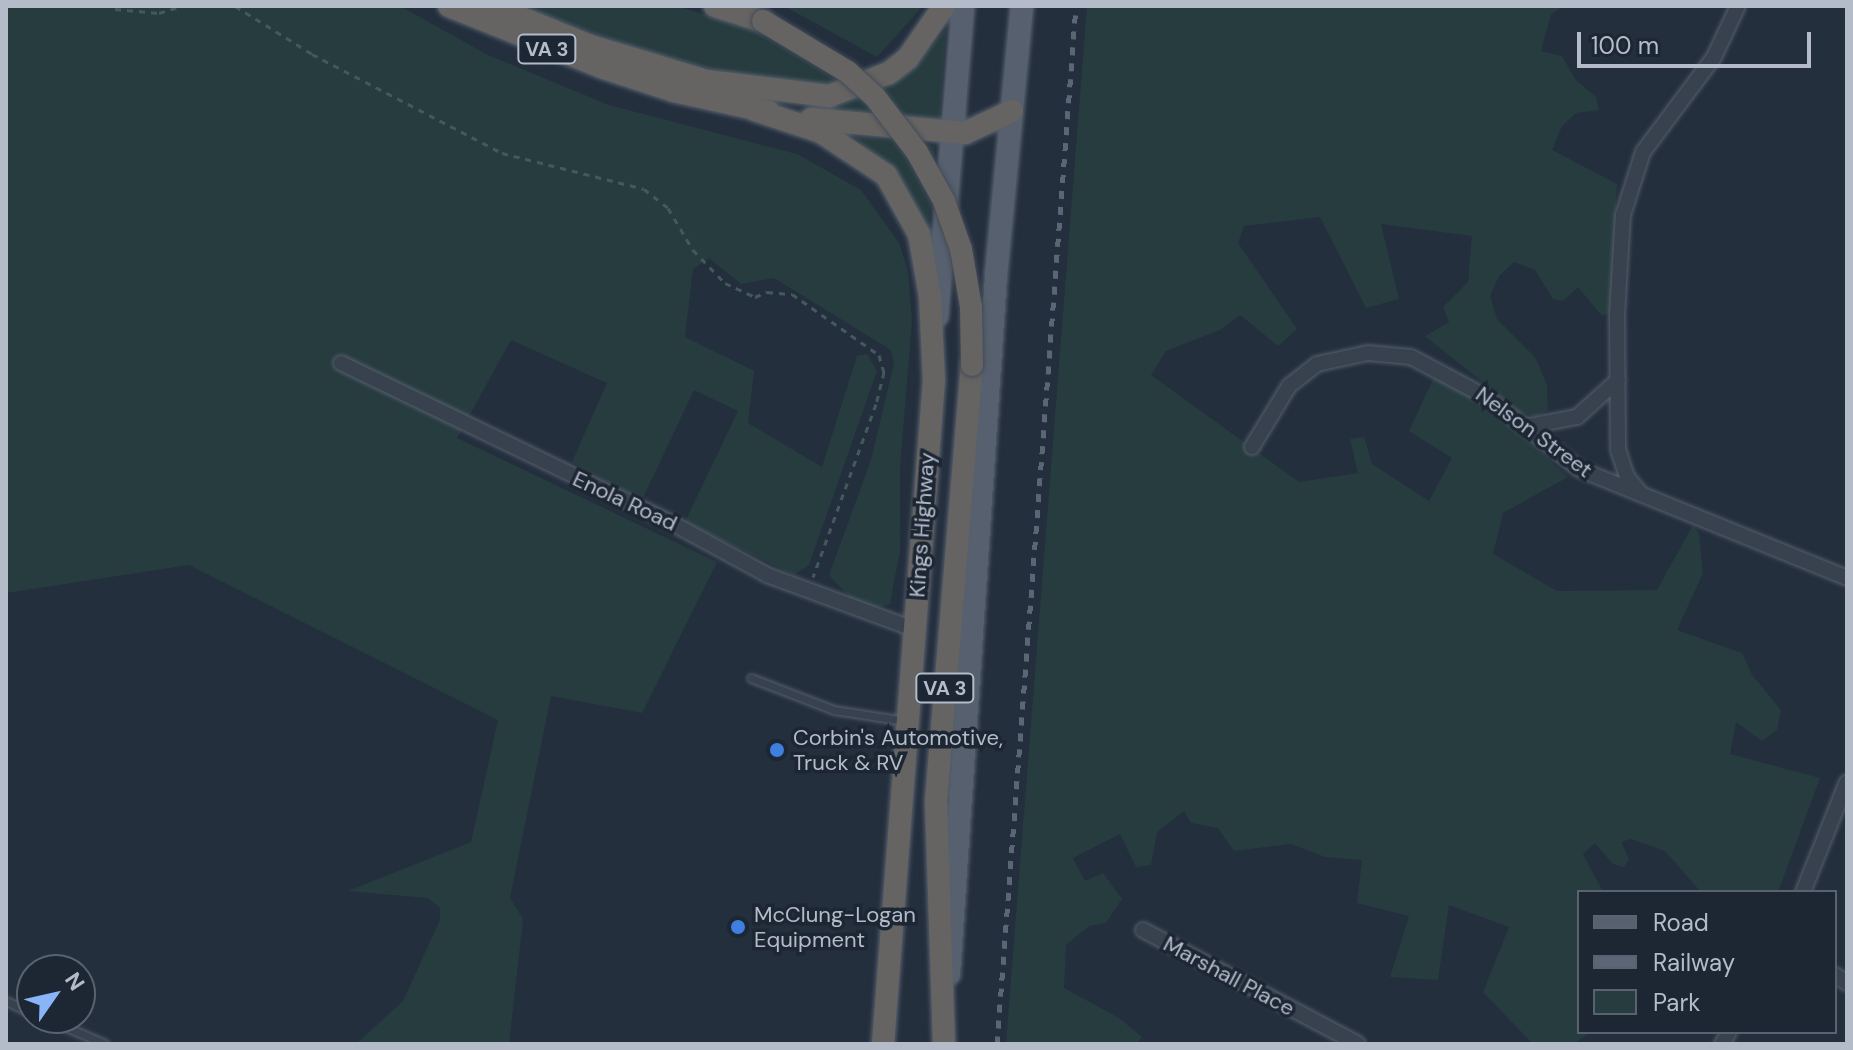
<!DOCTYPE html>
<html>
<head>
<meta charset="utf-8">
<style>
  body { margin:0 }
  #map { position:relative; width:1853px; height:1050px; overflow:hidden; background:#242f3e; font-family:"DM Sans",sans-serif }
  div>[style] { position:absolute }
  .green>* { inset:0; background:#263c3f }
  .path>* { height:3px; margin-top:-1.5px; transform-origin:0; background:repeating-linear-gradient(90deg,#44595c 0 6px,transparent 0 12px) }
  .roads { filter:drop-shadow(0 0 2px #565f6c) drop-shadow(0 0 2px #565f6c) }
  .service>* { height:7px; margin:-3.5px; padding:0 3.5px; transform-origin:3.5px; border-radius:3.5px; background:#38414e }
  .minor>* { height:14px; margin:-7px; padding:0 7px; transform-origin:7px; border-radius:7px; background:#38414e }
  .primary>* { height:22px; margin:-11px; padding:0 11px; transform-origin:11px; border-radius:11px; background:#56606e }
  .trunk>* { height:22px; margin:-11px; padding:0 11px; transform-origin:11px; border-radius:11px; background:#656462 }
  .rail>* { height:5px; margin-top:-2.5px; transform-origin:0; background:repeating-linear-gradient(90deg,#5a6575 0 8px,transparent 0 16px) }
  .bridges { filter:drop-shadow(0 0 2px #434c59) drop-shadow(0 0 2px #434c59) }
  .trunk-bridge>* { height:22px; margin:-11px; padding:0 11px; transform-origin:11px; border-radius:11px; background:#656462 }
  .dots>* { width:22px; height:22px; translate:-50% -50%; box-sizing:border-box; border:4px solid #1d2633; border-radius:50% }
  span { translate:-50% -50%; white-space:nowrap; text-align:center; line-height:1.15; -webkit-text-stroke:7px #1d2633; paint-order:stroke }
  .shield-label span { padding:2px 6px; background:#1d2633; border:2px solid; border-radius:6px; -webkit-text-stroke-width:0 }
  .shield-label { font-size:20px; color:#b4bcc9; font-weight:700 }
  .street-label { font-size:22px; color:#b4bcc9 }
  .poi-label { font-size:22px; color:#b4bcc9 }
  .left { translate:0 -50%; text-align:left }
  .frame { position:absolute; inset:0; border:8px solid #b4bcc9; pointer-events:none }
  .legend { position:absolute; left:1577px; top:890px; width:260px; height:144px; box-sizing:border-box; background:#1d2633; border:2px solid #59626f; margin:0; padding:10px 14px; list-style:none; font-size:24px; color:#b4bcc9 }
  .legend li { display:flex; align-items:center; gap:16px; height:40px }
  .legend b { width:40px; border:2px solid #59626f }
  .north { position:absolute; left:16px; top:954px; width:80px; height:80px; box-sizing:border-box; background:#1d2633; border:2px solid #59626f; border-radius:50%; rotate:56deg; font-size:22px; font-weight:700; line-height:32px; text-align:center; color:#b4bcc9 }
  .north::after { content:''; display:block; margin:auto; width:28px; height:36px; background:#8ab4f8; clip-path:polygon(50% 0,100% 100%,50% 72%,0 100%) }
  .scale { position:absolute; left:1577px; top:32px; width:234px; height:36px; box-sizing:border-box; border:4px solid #b4bcc9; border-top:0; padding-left:10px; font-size:24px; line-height:28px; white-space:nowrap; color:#b4bcc9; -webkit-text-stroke:6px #1d2633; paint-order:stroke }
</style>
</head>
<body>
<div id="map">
  <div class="green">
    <div style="clip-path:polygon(6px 6px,400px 6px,488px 55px,609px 105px,797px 154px,861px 190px,899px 243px,908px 271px,912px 321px,900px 468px,900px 550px,890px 604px,876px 608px,851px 599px,829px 575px,871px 460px,894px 363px,891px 350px,774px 278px,741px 284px,709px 258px,693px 269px,685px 337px,754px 371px,748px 423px,822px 467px,857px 356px,867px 354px,877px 371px,809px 565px,794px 575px,685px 522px,738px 411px,694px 390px,642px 500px,572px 462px,607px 383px,511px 340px,457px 438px,717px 562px,642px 713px,551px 696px,510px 898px,523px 919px,509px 1044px,356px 1044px,403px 1001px,440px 920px,440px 908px,428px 898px,348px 891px,471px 842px,498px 720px,189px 565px,6px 593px)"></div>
    <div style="clip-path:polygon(521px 6px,676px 6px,759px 31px,838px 81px,816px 86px,734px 75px,638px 49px)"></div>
    <div style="clip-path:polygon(784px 6px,923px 6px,877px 57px)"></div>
    <div style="clip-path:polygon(1087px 6px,1564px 6px,1551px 14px,1541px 51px,1562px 56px,1575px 79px,1596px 97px,1599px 110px,1576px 113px,1562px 126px,1552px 150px,1617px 184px,1610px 312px,1602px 316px,1578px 287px,1563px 301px,1553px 299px,1535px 270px,1514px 262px,1499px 276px,1490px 296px,1497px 319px,1535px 357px,1547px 385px,1548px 410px,1537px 416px,1521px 413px,1425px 336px,1449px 322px,1443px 307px,1468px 282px,1472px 236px,1381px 224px,1399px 299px,1366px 308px,1320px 217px,1244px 226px,1238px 243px,1297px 329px,1278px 346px,1240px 315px,1220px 330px,1166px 351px,1151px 375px,1299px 482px,1358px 473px,1350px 439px,1364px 437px,1372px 464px,1429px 501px,1452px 458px,1409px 431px,1436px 373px,1497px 412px,1568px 477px,1503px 513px,1493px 554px,1557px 591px,1657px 590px,1693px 525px,1699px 534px,1703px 573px,1677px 630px,1742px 653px,1752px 675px,1781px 710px,1777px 730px,1762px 741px,1736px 722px,1730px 754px,1820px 778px,1778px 892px,1701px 892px,1665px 851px,1631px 839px,1621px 842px,1629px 859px,1624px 867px,1613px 864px,1595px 843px,1583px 854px,1603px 892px,1579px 892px,1579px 1032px,1590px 1032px,1574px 1044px,1533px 1044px,1483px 992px,1509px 927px,1449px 905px,1438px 980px,1390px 977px,1409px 916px,1357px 903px,1362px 860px,1325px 857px,1291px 844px,1234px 851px,1218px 828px,1191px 823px,1184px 811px,1157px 832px,1151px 865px,1136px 867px,1120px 834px,1073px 858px,1085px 881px,1103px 873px,1122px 899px,1106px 923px,1089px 926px,1066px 945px,1064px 988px,1119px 1018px,1142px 1037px,1137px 1044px,1006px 1044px)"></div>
    <div style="clip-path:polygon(946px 29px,939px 123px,812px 107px,811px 103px,920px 60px)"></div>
    <div style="clip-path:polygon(853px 136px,935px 146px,929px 229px,895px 172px)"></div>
  </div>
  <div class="path">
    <div style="left:235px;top:6px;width:91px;rotate:31.9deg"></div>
    <div style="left:312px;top:54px;width:214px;rotate:27.5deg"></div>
    <div style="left:502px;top:153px;width:146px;rotate:14.2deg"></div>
    <div style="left:644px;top:189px;width:31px;rotate:38deg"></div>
    <div style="left:668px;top:208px;width:49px;rotate:59.2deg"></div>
    <div style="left:693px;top:250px;width:46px;rotate:45.9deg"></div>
    <div style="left:725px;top:283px;width:33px;rotate:25deg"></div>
    <div style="left:755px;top:297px;width:13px;rotate:-23deg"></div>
    <div style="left:767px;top:292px;width:25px;rotate:5deg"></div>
    <div style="left:792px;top:294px;width:106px;rotate:35deg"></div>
    <div style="left:879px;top:355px;width:18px;rotate:74deg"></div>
    <div style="left:884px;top:372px;width:33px;rotate:104deg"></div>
    <div style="left:876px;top:404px;width:184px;rotate:110deg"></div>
    <div style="left:115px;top:9px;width:44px;rotate:5.2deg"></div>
    <div style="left:159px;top:13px;width:24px;rotate:-17deg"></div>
  </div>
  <div class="roads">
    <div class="service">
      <div style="left:751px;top:678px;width:89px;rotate:21.1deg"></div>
      <div style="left:834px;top:710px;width:72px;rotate:8.8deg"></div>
      <div style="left:6px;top:1001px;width:29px;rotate:25deg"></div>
      <div style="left:45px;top:1018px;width:65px;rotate:23.4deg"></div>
    </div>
    <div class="minor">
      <div style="left:341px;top:363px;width:363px;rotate:25.8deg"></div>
      <div style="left:668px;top:521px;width:113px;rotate:28.6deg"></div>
      <div style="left:767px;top:575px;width:157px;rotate:20.2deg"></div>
      <div style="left:1524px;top:427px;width:54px;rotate:-10.7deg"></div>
      <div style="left:1577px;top:417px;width:55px;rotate:-42.1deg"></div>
      <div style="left:1252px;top:447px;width:71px;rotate:-58.8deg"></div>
      <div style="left:1289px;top:386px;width:36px;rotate:-38deg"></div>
      <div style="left:1317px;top:364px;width:52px;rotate:-12.2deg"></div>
      <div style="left:1368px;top:353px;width:43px;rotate:5.3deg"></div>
      <div style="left:1411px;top:357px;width:87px;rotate:28deg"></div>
      <div style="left:1488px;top:398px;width:115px;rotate:38deg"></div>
      <div style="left:1579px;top:469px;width:289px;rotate:22.1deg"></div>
      <div style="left:1641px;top:494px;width:22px;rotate:-129deg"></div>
      <div style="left:1627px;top:477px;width:28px;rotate:-108deg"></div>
      <div style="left:1618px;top:450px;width:135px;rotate:-90.4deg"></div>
      <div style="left:1617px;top:315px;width:100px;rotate:-86.6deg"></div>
      <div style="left:1623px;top:215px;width:66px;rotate:-72.4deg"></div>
      <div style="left:1643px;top:152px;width:119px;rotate:-53.2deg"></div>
      <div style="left:1714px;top:57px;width:56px;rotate:-64.8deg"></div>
      <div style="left:1803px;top:892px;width:118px;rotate:-68.2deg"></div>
      <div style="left:1143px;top:930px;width:243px;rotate:27.9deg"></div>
      <div style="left:1835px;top:975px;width:14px;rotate:34deg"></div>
      <div style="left:1722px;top:1044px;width:14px;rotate:-60deg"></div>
    </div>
    <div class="primary">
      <div style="left:937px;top:316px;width:311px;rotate:-85.2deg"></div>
      <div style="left:949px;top:974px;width:701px;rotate:-86.15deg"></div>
      <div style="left:996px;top:275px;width:270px;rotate:-84.5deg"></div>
    </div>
    <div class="trunk">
      <div style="left:449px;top:6px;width:167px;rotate:21.8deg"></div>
      <div style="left:604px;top:68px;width:74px;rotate:18.2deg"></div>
      <div style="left:674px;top:91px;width:97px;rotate:12.5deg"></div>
      <div style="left:492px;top:6px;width:107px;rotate:22deg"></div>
      <div style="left:591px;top:46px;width:121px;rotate:16.8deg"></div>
      <div style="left:707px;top:81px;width:123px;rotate:7deg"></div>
      <div style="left:829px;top:96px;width:64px;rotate:-21deg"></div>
      <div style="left:889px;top:73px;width:24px;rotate:-38deg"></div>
      <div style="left:908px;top:58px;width:63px;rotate:-55.3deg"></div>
      <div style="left:715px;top:6px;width:50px;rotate:17.4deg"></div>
      <div style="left:755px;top:110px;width:70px;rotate:18.4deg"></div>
      <div style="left:821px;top:132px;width:78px;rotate:33.5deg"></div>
      <div style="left:886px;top:175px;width:68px;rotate:60.8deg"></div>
      <div style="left:919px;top:234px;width:63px;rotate:79.9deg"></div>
      <div style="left:930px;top:296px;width:84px;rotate:87.3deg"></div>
      <div style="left:934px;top:380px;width:666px;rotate:94.39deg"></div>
      <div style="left:811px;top:119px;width:155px;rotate:5.2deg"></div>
      <div style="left:965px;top:133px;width:52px;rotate:-25.1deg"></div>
      <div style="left:944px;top:1044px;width:243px;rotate:-91.9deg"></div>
      <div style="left:936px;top:801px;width:437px;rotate:-85.3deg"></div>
    </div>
  </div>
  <div class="rail">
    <div style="left:997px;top:1044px;width:1041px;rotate:-85.65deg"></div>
  </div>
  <div class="bridges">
    <div class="trunk-bridge">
      <div style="left:763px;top:21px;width:99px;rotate:31deg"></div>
      <div style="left:848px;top:72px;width:37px;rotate:43deg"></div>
      <div style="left:875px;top:97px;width:69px;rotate:52.6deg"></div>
      <div style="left:917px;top:152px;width:56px;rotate:61.1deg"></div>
      <div style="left:944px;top:201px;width:51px;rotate:70.5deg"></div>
      <div style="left:961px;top:249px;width:59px;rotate:80.2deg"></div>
      <div style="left:971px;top:307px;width:58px;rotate:89deg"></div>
    </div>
  </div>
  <div class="dots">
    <div style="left:777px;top:750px;background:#3f7fe0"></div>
    <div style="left:738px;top:927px;background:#3f7fe0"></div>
  </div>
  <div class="shield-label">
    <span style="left:547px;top:49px">VA 3</span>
    <span style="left:945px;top:688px">VA 3</span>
  </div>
  <div class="street-label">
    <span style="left:1534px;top:432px;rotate:36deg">Nelson Street</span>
    <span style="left:625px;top:501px;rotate:25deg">Enola Road</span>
    <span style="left:922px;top:525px;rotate:-86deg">Kings Highway</span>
    <span style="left:1229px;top:976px;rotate:28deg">Marshall Place</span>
  </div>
  <div class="poi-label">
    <span class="left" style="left:793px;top:750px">Corbin's Automotive,<br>Truck &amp; RV</span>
    <span class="left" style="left:754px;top:927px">McClung-Logan<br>Equipment</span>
  </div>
  <div class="frame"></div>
  <ul class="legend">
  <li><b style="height:10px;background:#56606e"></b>Road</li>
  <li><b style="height:10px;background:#5a6575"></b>Railway</li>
  <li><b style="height:22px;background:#263c3f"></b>Park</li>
  </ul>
  <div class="north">N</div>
  <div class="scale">100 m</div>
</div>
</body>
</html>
